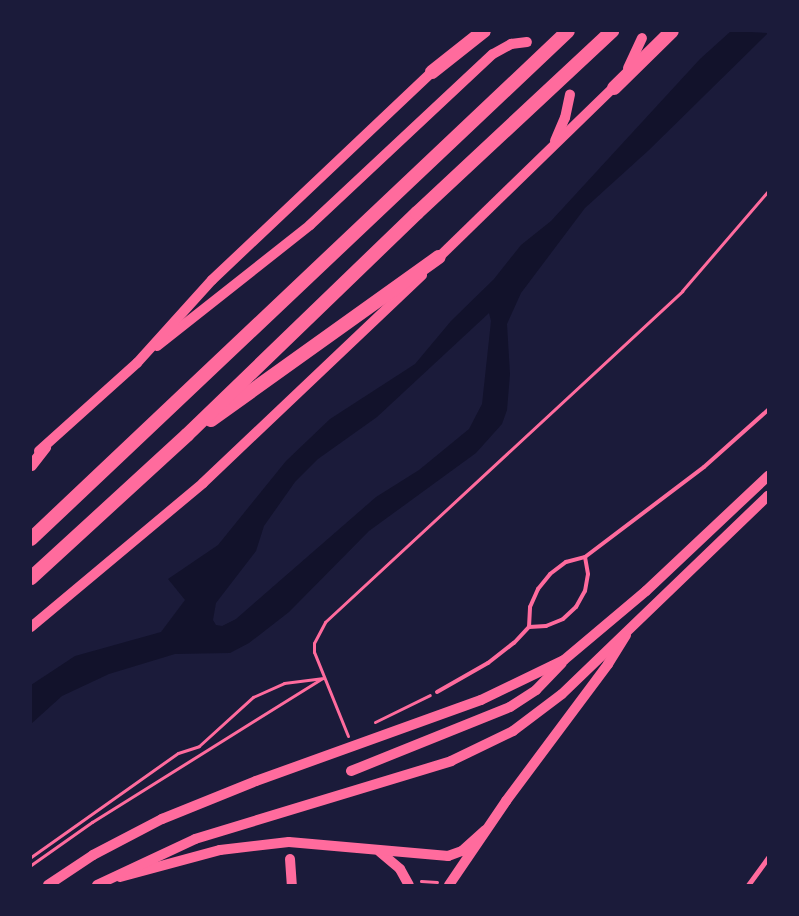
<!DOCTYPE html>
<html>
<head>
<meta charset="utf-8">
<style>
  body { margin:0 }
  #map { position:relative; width:799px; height:916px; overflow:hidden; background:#1b1b3a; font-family:"Public Sans",sans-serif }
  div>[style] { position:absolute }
  .water>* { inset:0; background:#12122b }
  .path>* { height:3px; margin:-1.5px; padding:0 1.5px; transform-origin:1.5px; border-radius:1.5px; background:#ff6b9d }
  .service>* { height:4px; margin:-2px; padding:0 2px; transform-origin:2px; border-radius:2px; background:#ff6b9d }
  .minor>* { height:5px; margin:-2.5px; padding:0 2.5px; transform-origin:2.5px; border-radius:2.5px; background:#ff6b9d }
  .secondary>* { height:10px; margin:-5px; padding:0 5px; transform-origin:5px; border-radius:5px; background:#ff6b9d }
  .primary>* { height:11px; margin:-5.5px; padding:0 5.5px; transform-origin:5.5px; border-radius:5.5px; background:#ff6b9d }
  .motorway>* { height:14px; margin:-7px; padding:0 7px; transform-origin:7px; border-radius:7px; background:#ff6b9d }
  span { translate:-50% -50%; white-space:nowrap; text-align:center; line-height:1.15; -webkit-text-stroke:4px #1b1b3a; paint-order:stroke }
  .frame { position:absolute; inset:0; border:32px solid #1b1b3a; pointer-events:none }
</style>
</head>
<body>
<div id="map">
  <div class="water">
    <div style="clip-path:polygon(evenodd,731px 31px,768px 33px,649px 150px,585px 208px,521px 293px,507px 324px,510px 374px,507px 410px,502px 424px,476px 453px,369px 531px,289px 612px,249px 643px,230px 653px,175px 654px,109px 674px,62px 696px,31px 724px,31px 685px,75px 656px,161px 632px,185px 600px,168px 579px,218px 545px,286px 461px,330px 419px,415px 364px,451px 321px,494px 279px,521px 245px,551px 221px,700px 59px,731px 31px,489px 313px,491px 321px,482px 404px,469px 429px,419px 470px,376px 497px,236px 619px,222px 626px,216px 625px,213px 620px,216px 603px,256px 551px,264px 526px,295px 482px,318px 459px,377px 417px,489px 313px)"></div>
  </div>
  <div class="path">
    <div style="left:375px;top:722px;width:61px;rotate:-26.1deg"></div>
    <div style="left:348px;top:736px;width:91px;rotate:-112deg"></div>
    <div style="left:314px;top:652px;width:9px;rotate:-90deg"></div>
    <div style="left:314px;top:643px;width:24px;rotate:-62deg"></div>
    <div style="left:325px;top:622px;width:487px;rotate:-42.8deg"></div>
    <div style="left:682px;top:291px;width:132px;rotate:-49.3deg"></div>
    <div style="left:31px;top:857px;width:180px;rotate:-35.3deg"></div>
    <div style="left:178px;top:753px;width:22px;rotate:-18deg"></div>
    <div style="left:199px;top:746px;width:73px;rotate:-42.2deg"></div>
    <div style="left:253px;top:697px;width:34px;rotate:-24deg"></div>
    <div style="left:284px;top:683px;width:40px;rotate:-7.1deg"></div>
    <div style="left:31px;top:865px;width:75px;rotate:-35.2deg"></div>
    <div style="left:92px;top:822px;width:270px;rotate:-32deg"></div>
    <div style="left:421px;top:881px;width:16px;rotate:4deg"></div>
  </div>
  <div class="service">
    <div style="left:529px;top:627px;width:17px;rotate:-3deg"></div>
    <div style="left:546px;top:626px;width:18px;rotate:-22deg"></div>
    <div style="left:563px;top:619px;width:18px;rotate:-43deg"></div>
    <div style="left:576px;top:607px;width:18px;rotate:-61deg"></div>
    <div style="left:585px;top:591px;width:17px;rotate:-80deg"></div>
    <div style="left:588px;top:574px;width:17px;rotate:-100deg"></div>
    <div style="left:437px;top:692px;width:59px;rotate:-29.6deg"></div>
    <div style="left:488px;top:663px;width:33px;rotate:-38deg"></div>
    <div style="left:514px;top:643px;width:22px;rotate:-47deg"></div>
    <div style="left:529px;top:627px;width:20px;rotate:-87deg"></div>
    <div style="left:530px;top:607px;width:20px;rotate:-66deg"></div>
    <div style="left:538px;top:589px;width:19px;rotate:-51deg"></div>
    <div style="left:550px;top:574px;width:20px;rotate:-37deg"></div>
    <div style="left:566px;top:562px;width:20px;rotate:-15deg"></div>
    <div style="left:585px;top:557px;width:149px;rotate:-37.1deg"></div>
    <div style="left:704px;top:467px;width:86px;rotate:-41.7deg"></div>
  </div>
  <div class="minor">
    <div style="left:748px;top:885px;width:34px;rotate:-54deg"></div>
  </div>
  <div class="secondary">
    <div style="left:628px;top:68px;width:33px;rotate:-65deg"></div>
    <div style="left:555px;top:141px;width:25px;rotate:-67deg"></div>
    <div style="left:565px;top:118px;width:24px;rotate:-78deg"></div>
    <div style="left:434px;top:262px;width:255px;rotate:-44.2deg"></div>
    <div style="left:157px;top:346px;width:195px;rotate:-38.3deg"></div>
    <div style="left:310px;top:225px;width:250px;rotate:-43.1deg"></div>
    <div style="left:493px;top:54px;width:21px;rotate:-29deg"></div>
    <div style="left:511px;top:44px;width:16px;rotate:-7deg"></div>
    <div style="left:39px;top:451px;width:132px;rotate:-41.9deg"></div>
    <div style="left:137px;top:363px;width:112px;rotate:-47.9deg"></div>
    <div style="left:212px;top:280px;width:310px;rotate:-43.4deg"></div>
    <div style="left:31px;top:627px;width:224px;rotate:-39.9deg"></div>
    <div style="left:203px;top:483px;width:302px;rotate:-43.5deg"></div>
    <div style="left:351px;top:771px;width:171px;rotate:-21.9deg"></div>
    <div style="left:510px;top:707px;width:31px;rotate:-33deg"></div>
    <div style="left:536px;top:690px;width:37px;rotate:-46deg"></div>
    <div style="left:380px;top:852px;width:26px;rotate:40deg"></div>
    <div style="left:400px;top:869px;width:18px;rotate:61deg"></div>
    <div style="left:290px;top:859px;width:26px;rotate:86deg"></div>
    <div style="left:120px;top:877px;width:104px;rotate:-15.1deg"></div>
    <div style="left:220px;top:850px;width:69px;rotate:-6.6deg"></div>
    <div style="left:289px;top:842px;width:160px;rotate:5deg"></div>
    <div style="left:448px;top:856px;width:15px;rotate:-20deg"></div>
    <div style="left:462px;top:851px;width:31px;rotate:-42deg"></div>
    <div style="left:48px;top:885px;width:54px;rotate:-33.7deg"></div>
    <div style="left:93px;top:855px;width:78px;rotate:-27.6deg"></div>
    <div style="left:162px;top:819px;width:101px;rotate:-22deg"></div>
    <div style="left:256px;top:781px;width:239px;rotate:-19.8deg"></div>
    <div style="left:481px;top:700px;width:92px;rotate:-25.7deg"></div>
    <div style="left:564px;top:660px;width:107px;rotate:-40.1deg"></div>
    <div style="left:646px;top:591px;width:168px;rotate:-43.3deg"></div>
    <div style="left:97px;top:885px;width:108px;rotate:-25.1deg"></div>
    <div style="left:195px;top:839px;width:268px;rotate:-16.9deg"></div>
    <div style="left:451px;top:761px;width:69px;rotate:-25.8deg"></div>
    <div style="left:513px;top:731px;width:61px;rotate:-37.1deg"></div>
    <div style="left:562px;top:694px;width:286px;rotate:-43.9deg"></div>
    <div style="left:449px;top:885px;width:102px;rotate:-55.8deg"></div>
    <div style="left:506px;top:801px;width:171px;rotate:-53.3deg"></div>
    <div style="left:608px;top:664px;width:34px;rotate:-58deg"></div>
  </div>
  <div class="primary">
    <div style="left:31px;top:465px;width:23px;rotate:-52deg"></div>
  </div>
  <div class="motorway">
    <div style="left:432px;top:72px;width:66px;rotate:-38.3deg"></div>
    <div style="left:614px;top:88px;width:81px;rotate:-44.5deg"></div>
    <div style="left:211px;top:420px;width:280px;rotate:-35.6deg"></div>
    <div style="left:31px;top:539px;width:739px;rotate:-43.41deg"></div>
    <div style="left:31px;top:578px;width:212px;rotate:-42.5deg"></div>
    <div style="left:187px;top:435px;width:320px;rotate:-44deg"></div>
    <div style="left:417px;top:213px;width:267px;rotate:-43deg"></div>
  </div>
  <div class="frame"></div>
</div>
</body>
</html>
